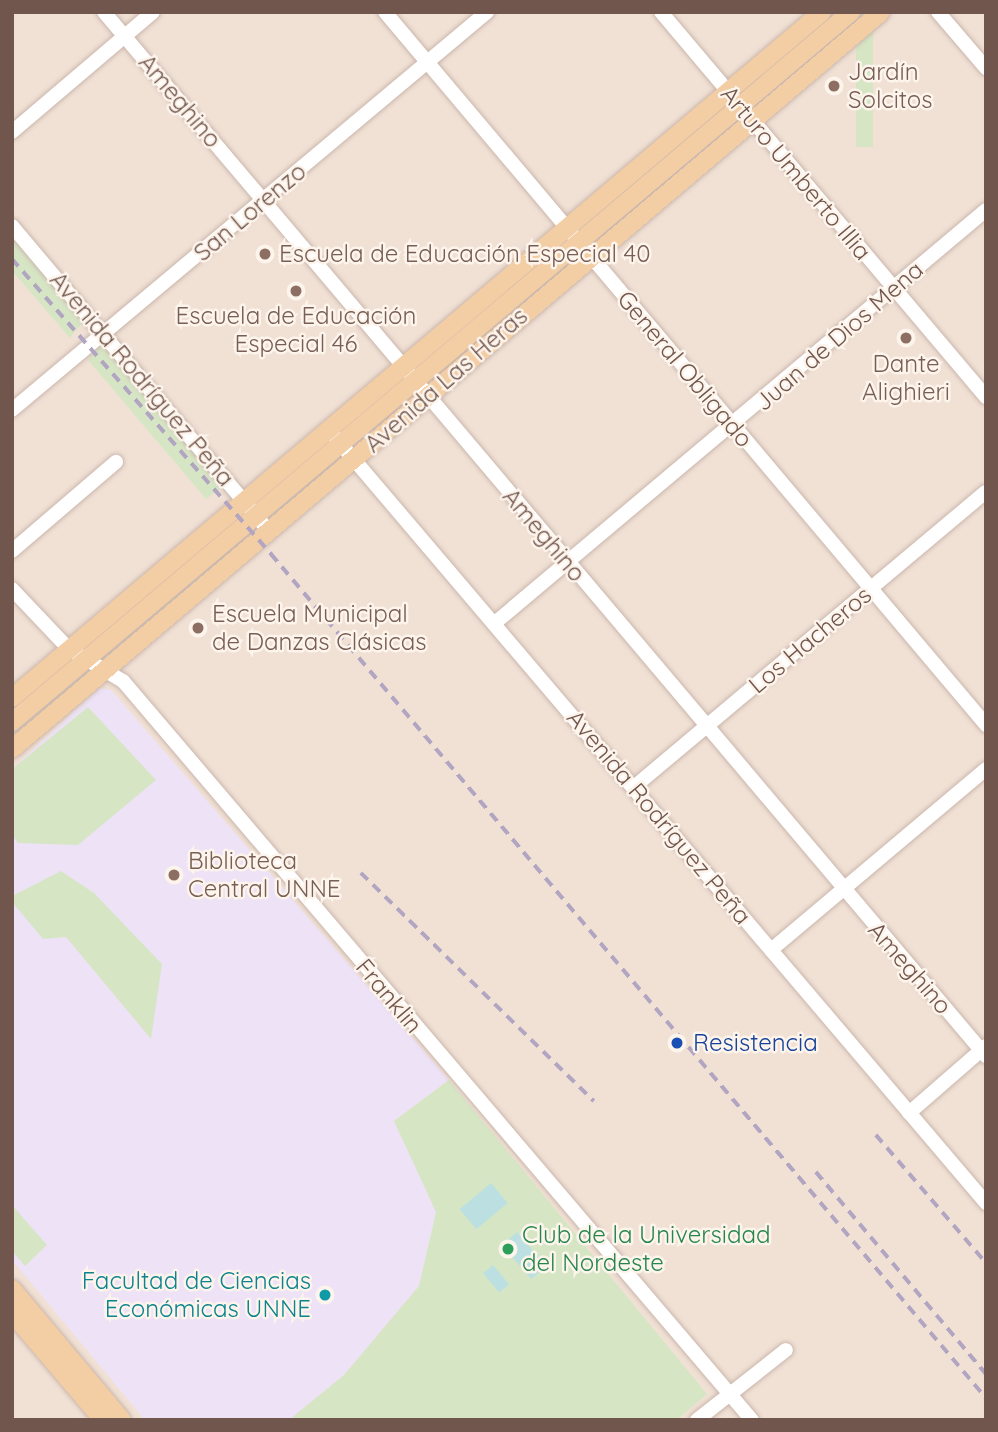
<!DOCTYPE html>
<html>
<head>
<meta charset="utf-8">
<style>
  body { margin:0 }
  #map { position:relative; width:998px; height:1432px; overflow:hidden; background:#faf0e6; font-family:Quicksand,sans-serif }
  div>[style] { position:absolute }
  .residential>* { inset:0; background:#f1e1d5; transform-origin:0 0 }
  .education>* { inset:0; background:#ede2f6 }
  .green>* { inset:0; background:#d6e6c5; transform-origin:0 0 }
  .water>* { inset:0; background:#bce0e2; transform-origin:0 0 }
  .roads { filter:drop-shadow(0 0 2px #cbb7ad) drop-shadow(0 0 2px #cbb7ad) }
  .minor>* { height:14px; margin:-7px; padding:0 7px; transform-origin:7px; border-radius:7px; background:#fff }
  .major>* { height:18px; margin:-9px; padding:0 9px; transform-origin:9px; border-radius:9px; background:#f3cda4 }
  .rail>* { height:3.5px; margin-top:-1.75px; transform-origin:0; background:repeating-linear-gradient(90deg,#b2a5c2 0 10px,transparent 0 17px) }
  .dots>* { width:19px; height:19px; translate:-50% -50%; box-sizing:border-box; border:4px solid #fdf4ec; border-radius:50% }
  span { translate:-50% -50%; white-space:nowrap; text-align:center; line-height:1.15; -webkit-text-stroke:5px #fdf4ec; paint-order:stroke }
  .education-label { font-size:24px; color:#785e54 }
  .left { translate:0 -50%; text-align:left }
  .street-label { font-size:24px; color:#71564d }
  .transit-label { font-size:24px; color:#164399 }
  .leisure-label { font-size:24px; color:#27864d }
  .culture-label { font-size:24px; color:#0d838f }
  .right { translate:-100% -50%; text-align:right }
  .frame { position:absolute; inset:0; border:14px solid #71564d; pointer-events:none }
</style>
</head>
<body>
<div id="map">
  <div class="residential">
    <div style="left:12px;top:12px;width:974px;height:1408px"></div>
  </div>
  <div class="education">
    <div style="clip-path:polygon(100px 688px,111px 690px,449px 1080px,394px 1121px,437px 1213px,419px 1286px,344px 1375px,289px 1420px,145px 1420px,12px 1260px,12px 769px)"></div>
  </div>
  <div class="green">
    <div style="left:856px;top:12px;width:17px;height:135px"></div>
    <div style="left:730px;top:119px;width:9px;height:175px;rotate:49deg"></div>
    <div style="clip-path:polygon(12px 236px,84px 321px,70px 338px,12px 271px)"></div>
    <div style="clip-path:polygon(567px 259px,572px 264px,440px 377px,434px 371px)"></div>
    <div style="clip-path:polygon(98px 345px,107px 348px,223px 487px,206px 499px,88px 360px)"></div>
    <div style="left:331px;top:461px;width:8px;height:78px;rotate:50deg"></div>
    <div style="clip-path:polygon(237px 543px,241px 547px,126px 645px,120px 640px)"></div>
    <div style="clip-path:polygon(71px 680px,76px 686px,12px 740px,12px 729px)"></div>
    <div style="clip-path:polygon(88px 707px,156px 780px,78px 845px,18px 843px,12px 835px,12px 769px)"></div>
    <div style="clip-path:polygon(61px 871px,94px 893px,162px 964px,151px 1039px,66px 937px,43px 939px,12px 902px,12px 896px)"></div>
    <div style="clip-path:polygon(449px 1080px,707px 1394px,677px 1420px,289px 1420px,344px 1375px,419px 1286px,436px 1212px,394px 1121px)"></div>
    <div style="clip-path:polygon(12px 1205px,47px 1245px,25px 1266px,12px 1251px)"></div>
  </div>
  <div class="water">
    <div style="left:491px;top:1183px;width:26px;height:41px;rotate:50deg"></div>
    <div style="left:517px;top:1232px;width:45px;height:20px;rotate:49deg"></div>
    <div style="left:493px;top:1265px;width:25px;height:13px;rotate:50deg"></div>
  </div>
  <div class="roads">
    <div class="minor">
      <div style="left:104px;top:12px;width:1367px;rotate:49.81deg"></div>
      <div style="left:385px;top:12px;width:933px;rotate:49.87deg"></div>
      <div style="left:661px;top:12px;width:504px;rotate:49.83deg"></div>
      <div style="left:938px;top:12px;width:74px;rotate:49.4deg"></div>
      <div style="left:12px;top:132px;width:185px;rotate:-40.4deg"></div>
      <div style="left:12px;top:226px;width:400px;rotate:49.9deg"></div>
      <div style="left:12px;top:410px;width:620px;rotate:-39.96deg"></div>
      <div style="left:334px;top:436px;width:1007px;rotate:49.63deg"></div>
      <div style="left:12px;top:551px;width:137px;rotate:-40.6deg"></div>
      <div style="left:12px;top:589px;width:83px;rotate:46.5deg"></div>
      <div style="left:69px;top:649px;width:63px;rotate:30.7deg"></div>
      <div style="left:123px;top:681px;width:970px;rotate:49.6deg"></div>
      <div style="left:496px;top:622px;width:640px;rotate:-40.06deg"></div>
      <div style="left:634px;top:787px;width:459px;rotate:-40deg"></div>
      <div style="left:771px;top:950px;width:281px;rotate:-40.1deg"></div>
      <div style="left:909px;top:1113px;width:102px;rotate:-41deg"></div>
      <div style="left:697px;top:1420px;width:113px;rotate:-38.2deg"></div>
    </div>
    <div class="major">
      <div style="left:12px;top:698px;width:1061px;rotate:-40.26deg"></div>
      <div style="left:12px;top:722px;width:1099px;rotate:-40.24deg"></div>
      <div style="left:12px;top:749px;width:1139px;rotate:-40.3deg"></div>
      <div style="left:12px;top:1289px;width:171px;rotate:50deg"></div>
      <div style="left:12px;top:1313px;width:140px;rotate:49.6deg"></div>
    </div>
  </div>
  <div class="rail">
    <div style="left:12px;top:259px;width:393px;rotate:48.7deg"></div>
    <div style="left:271px;top:554px;width:1106px;rotate:49.73deg"></div>
    <div style="left:361px;top:873px;width:326px;rotate:44.4deg"></div>
    <div style="left:876px;top:1135px;width:169px;rotate:49.3deg"></div>
    <div style="left:816px;top:1172px;width:264px;rotate:49.9deg"></div>
  </div>
  <div class="dots">
    <div style="left:834px;top:86px;background:#8d6e63"></div>
    <div style="left:265px;top:254px;background:#8d6e63"></div>
    <div style="left:296px;top:291px;background:#8d6e63"></div>
    <div style="left:906px;top:338px;background:#8d6e63"></div>
    <div style="left:198px;top:628px;background:#8d6e63"></div>
    <div style="left:174px;top:875px;background:#8d6e63"></div>
    <div style="left:677px;top:1043px;background:#1a4fb4"></div>
    <div style="left:508px;top:1249px;background:#2e9e5b"></div>
    <div style="left:325px;top:1295px;background:#0f9aa8"></div>
  </div>
  <div class="education-label">
    <span class="left" style="left:848px;top:86px">Jardín<br>Solcitos</span>
    <span class="left" style="left:279px;top:254px">Escuela de Educación Especial 40</span>
    <span style="left:296px;top:330px">Escuela de Educación<br>Especial 46</span>
    <span style="left:906px;top:378px">Dante<br>Alighieri</span>
    <span class="left" style="left:212px;top:628px">Escuela Municipal<br>de Danzas Clásicas</span>
    <span class="left" style="left:188px;top:875px">Biblioteca<br>Central UNNE</span>
  </div>
  <div class="street-label">
    <span style="left:180px;top:101px;rotate:50deg">Ameghino</span>
    <span style="left:796px;top:173px;rotate:50deg">Arturo Umberto Illia</span>
    <span style="left:250px;top:212px;rotate:-40deg">San Lorenzo</span>
    <span style="left:839px;top:336px;rotate:-41deg">Juan de Dios Mena</span>
    <span style="left:685px;top:369px;rotate:50deg">General Obligado</span>
    <span style="left:142px;top:379px;rotate:50deg">Avenida Rodríguez Peña</span>
    <span style="left:446px;top:380px;rotate:-41deg">Avenida Las Heras</span>
    <span style="left:544px;top:535px;rotate:50deg">Ameghino</span>
    <span style="left:810px;top:640px;rotate:-40deg">Los Hacheros</span>
    <span style="left:659px;top:817px;rotate:50deg">Avenida Rodríguez Peña</span>
    <span style="left:910px;top:968px;rotate:49deg">Ameghino</span>
    <span style="left:389px;top:996px;rotate:50deg">Franklin</span>
  </div>
  <div class="transit-label">
    <span class="left" style="left:693px;top:1043px">Resistencia</span>
  </div>
  <div class="leisure-label">
    <span class="left" style="left:522px;top:1249px">Club de la Universidad<br>del Nordeste</span>
  </div>
  <div class="culture-label">
    <span class="right" style="left:311px;top:1295px">Facultad de Ciencias<br>Económicas UNNE</span>
  </div>
  <div class="frame"></div>
</div>
</body>
</html>
